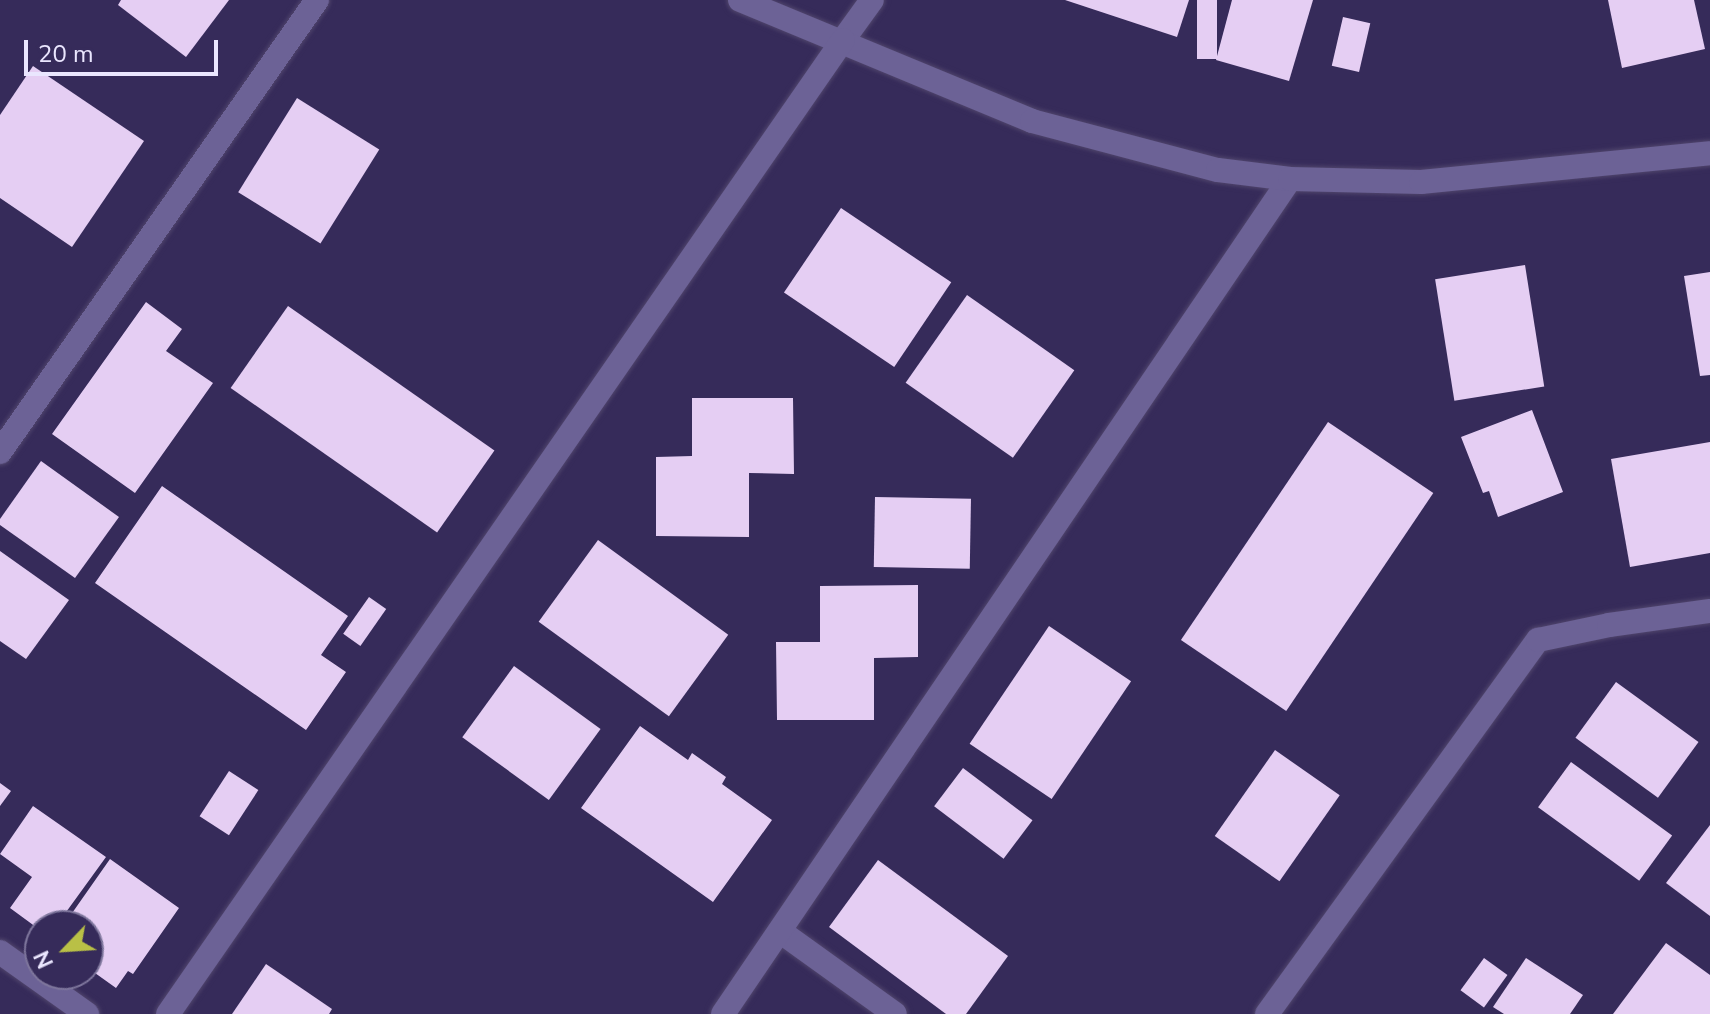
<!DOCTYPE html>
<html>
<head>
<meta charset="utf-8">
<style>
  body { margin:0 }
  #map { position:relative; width:1710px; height:1014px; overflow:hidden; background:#362b5a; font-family:"Nunito Sans",sans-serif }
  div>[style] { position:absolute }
  .building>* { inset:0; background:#e5cef3; transform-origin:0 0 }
  .roads { filter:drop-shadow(0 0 2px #50456c) drop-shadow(0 0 2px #50456c) }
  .street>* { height:24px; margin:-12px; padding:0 12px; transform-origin:12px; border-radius:12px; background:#6c6296 }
  .secondary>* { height:24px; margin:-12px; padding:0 12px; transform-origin:12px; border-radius:12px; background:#6c6296 }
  span { translate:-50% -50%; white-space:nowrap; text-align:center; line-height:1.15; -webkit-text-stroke:8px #362b5a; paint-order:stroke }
  .north { position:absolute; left:24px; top:910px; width:80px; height:80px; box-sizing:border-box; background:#362b5a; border:2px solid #7e769c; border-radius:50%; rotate:245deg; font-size:22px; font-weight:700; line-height:32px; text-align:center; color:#eae6fe }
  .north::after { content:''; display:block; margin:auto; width:28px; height:36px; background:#b9c046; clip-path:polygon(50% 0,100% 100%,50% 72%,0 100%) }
  .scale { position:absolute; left:24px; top:40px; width:194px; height:36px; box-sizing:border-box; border:4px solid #eae6fe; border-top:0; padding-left:10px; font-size:24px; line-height:28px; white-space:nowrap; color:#eae6fe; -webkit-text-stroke:6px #362b5a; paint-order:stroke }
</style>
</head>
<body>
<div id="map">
  <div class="building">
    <div style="clip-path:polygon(121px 0,229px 0,186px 57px,118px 5px)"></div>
    <div style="clip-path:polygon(1065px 0,1189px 0,1177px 37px)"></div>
    <div style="left:1197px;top:0;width:20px;height:59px"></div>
    <div style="clip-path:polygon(1232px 0,1313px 0,1289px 81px,1216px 60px)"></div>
    <div style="clip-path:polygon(1608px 0,1694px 0,1705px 49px,1622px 68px)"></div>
    <div style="left:1343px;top:17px;width:28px;height:50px;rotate:13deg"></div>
    <div style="clip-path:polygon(33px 66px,144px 141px,72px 247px,0 198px,0 115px)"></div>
    <div style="left:297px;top:98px;width:97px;height:111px;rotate:32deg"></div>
    <div style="left:841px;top:208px;width:133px;height:102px;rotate:34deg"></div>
    <div style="left:1525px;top:265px;width:123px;height:91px;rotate:81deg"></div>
    <div style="clip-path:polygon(1710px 272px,1710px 375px,1700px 376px,1684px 276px)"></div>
    <div style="left:967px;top:295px;width:131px;height:107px;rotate:35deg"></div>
    <div style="clip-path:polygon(146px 302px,182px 329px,166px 351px,213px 383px,135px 493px,52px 434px)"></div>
    <div style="left:288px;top:306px;width:252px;height:100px;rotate:35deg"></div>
    <div style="clip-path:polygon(692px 398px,793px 398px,794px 474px,749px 473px,749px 537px,656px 536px,656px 457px,692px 456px)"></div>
    <div style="clip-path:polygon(1532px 410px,1563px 492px,1498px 517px,1489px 491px,1483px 493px,1461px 437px)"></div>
    <div style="left:1328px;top:422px;width:127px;height:263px;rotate:34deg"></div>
    <div style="clip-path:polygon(1710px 442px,1710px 553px,1630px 567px,1611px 459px)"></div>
    <div style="clip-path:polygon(41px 461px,119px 517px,75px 578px,0 525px,0 519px)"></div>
    <div style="clip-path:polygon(162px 486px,348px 616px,321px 655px,346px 672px,306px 730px,95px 583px)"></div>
    <div style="left:875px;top:497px;width:96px;height:70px;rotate:1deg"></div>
    <div style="left:598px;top:540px;width:161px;height:101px;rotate:36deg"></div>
    <div style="clip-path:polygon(0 551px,69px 600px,26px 659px,0 641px)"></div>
    <div style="clip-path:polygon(918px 585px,918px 657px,874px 658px,874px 720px,777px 720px,776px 642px,820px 642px,820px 586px)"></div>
    <div style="left:369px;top:597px;width:21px;height:45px;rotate:35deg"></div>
    <div style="left:1049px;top:626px;width:99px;height:142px;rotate:34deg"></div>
    <div style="left:514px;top:666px;width:107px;height:88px;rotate:36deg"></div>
    <div style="left:1616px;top:682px;width:102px;height:69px;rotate:36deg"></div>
    <div style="clip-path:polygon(640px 726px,688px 760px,692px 753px,726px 777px,722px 784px,772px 820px,713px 902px,581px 808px)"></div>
    <div style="left:1275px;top:750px;width:79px;height:105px;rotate:35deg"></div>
    <div style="left:1571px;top:762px;width:125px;height:56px;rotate:36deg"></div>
    <div style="left:963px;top:768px;width:87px;height:48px;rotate:37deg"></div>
    <div style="left:229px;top:771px;width:35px;height:54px;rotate:33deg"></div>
    <div style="clip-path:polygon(0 783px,11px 791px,0 806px)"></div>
    <div style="clip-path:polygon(33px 806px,106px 857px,56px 926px,40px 926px,40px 930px,10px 908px,32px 877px,0 854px)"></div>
    <div style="clip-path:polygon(1710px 825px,1710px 916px,1666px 883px)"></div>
    <div style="clip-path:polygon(110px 859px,179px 908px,133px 974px,128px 971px,116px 988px,88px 968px,88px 926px,63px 926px)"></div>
    <div style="clip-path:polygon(878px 860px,1008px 956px,966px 1014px,946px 1014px,829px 927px)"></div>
    <div style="clip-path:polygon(1666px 943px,1710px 975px,1710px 1014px,1613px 1014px)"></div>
    <div style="left:1484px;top:958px;width:29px;height:40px;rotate:36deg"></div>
    <div style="clip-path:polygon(1526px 958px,1583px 995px,1570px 1014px,1504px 1014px,1493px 1007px)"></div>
    <div style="clip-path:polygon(266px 964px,332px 1009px,329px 1014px,232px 1014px)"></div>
  </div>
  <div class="roads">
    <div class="street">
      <div style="left:843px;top:40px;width:49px;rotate:-54.1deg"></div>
      <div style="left:0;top:452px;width:552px;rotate:-54.96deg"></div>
      <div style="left:781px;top:932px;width:140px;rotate:35.7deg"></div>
      <div style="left:0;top:952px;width:107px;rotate:35.5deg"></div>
      <div style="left:723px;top:1014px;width:1009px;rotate:-55.82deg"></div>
      <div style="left:1267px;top:1014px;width:462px;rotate:-54.1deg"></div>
      <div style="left:1538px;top:640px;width:73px;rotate:-11.9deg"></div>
      <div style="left:1609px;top:625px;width:102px;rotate:-7.9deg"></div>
    </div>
    <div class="secondary">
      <div style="left:740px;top:0;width:316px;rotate:22.5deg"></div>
      <div style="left:1032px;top:121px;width:192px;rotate:14.8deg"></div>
      <div style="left:1218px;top:170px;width:73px;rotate:7.1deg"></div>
      <div style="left:1290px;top:179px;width:131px;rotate:1.3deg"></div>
      <div style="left:1421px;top:182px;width:290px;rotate:-5.7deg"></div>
      <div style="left:168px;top:1014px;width:1185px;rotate:-55.28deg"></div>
    </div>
  </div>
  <div class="north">N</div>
  <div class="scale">20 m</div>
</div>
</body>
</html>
